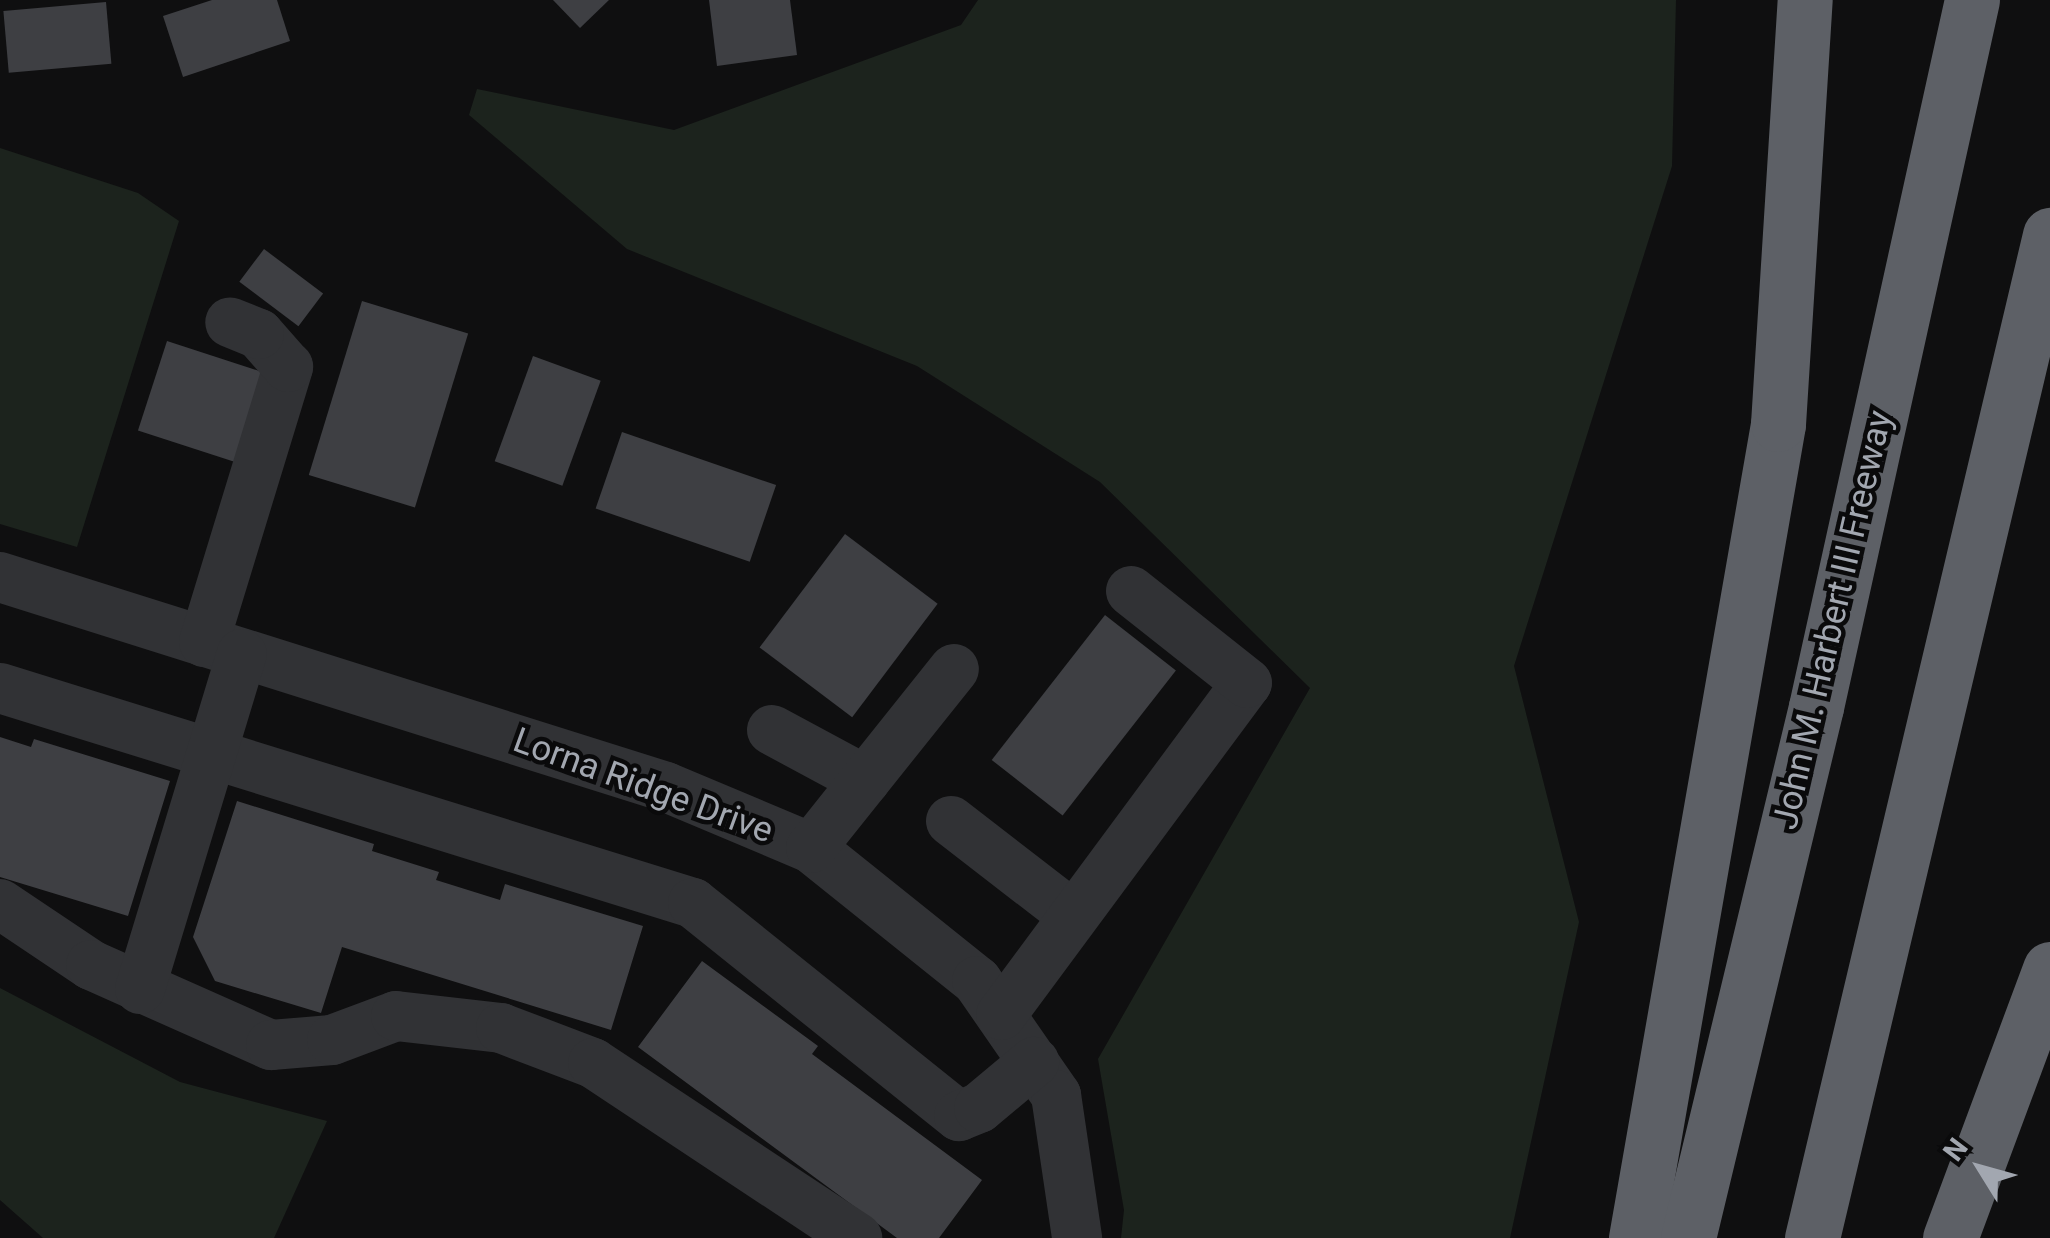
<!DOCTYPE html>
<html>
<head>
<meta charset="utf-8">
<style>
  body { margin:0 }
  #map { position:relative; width:2050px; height:1238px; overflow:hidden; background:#0f0f10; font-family:Roboto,sans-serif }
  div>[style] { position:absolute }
  .green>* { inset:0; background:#1c231d }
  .building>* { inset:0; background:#3e3f43; transform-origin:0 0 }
  .minor>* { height:50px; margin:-25px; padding:0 25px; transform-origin:25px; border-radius:25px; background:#313235 }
  .highway>* { height:55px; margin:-27.5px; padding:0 27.5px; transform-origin:27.5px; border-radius:27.5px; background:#5d6066 }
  span { translate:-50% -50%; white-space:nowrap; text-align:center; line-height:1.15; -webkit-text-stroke:9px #0a0a0b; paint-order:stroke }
  .street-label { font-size:35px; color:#a2a7b0 }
  .north { position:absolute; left:1930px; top:1118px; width:100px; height:100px; -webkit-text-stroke:8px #0a0a0b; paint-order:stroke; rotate:307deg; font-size:28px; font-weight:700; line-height:40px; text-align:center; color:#a2a7b0 }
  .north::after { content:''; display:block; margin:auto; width:35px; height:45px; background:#a2a7b0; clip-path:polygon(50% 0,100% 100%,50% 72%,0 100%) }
</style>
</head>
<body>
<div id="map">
  <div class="green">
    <div style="clip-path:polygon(978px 0,1676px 0,1672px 166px,1514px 666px,1579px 922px,1510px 1238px,1121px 1238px,1124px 1210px,1098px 1059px,1310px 688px,1100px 482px,917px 366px,627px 249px,469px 115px,477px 89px,674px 130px,961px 25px)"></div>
    <div style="clip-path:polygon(0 148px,138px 193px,179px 221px,77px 547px,0 524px)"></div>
    <div style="clip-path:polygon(0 988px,180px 1082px,327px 1121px,274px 1238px,43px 1238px,0 1200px)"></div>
  </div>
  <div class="building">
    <div style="clip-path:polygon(212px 0,277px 0,290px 41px,183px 77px,163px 16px)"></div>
    <div style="clip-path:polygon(553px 0,609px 0,580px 28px)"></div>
    <div style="clip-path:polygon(709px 0,790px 0,797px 55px,717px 66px)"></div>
    <div style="left:106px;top:2px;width:62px;height:103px;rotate:85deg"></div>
    <div style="left:264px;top:249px;width:74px;height:41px;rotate:37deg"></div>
    <div style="left:362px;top:301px;width:111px;height:182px;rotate:17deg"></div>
    <div style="left:167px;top:341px;width:111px;height:94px;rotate:18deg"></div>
    <div style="left:533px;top:356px;width:72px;height:112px;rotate:20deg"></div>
    <div style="left:622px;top:432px;width:163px;height:81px;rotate:19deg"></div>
    <div style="left:845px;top:534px;width:116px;height:142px;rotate:37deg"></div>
    <div style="left:1105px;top:615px;width:90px;height:184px;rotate:38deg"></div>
    <div style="clip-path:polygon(0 737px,31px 747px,34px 739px,170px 781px,128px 916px,0 877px)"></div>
    <div style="clip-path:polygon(237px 801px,374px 844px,372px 851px,439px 872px,436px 880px,500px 900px,505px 884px,643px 926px,611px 1030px,342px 947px,321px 1013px,215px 981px,193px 937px)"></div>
    <div style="clip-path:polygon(702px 961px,818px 1046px,812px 1054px,982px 1180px,939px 1238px,897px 1238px,638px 1047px)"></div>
  </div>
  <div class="minor">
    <div style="left:0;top:577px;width:698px;rotate:17.5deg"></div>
    <div style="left:666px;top:787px;width:157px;rotate:22.8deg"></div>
    <div style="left:811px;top:848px;width:213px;rotate:38.7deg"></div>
    <div style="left:977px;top:981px;width:139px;rotate:55.3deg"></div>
    <div style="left:1056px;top:1095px;width:145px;rotate:81.6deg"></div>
    <div style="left:204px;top:642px;width:288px;rotate:-73deg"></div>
    <div style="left:288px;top:367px;width:44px;rotate:-131.3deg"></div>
    <div style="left:259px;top:334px;width:31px;rotate:-158deg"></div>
    <div style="left:0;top:688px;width:726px;rotate:17.24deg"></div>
    <div style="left:693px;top:903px;width:341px;rotate:38.7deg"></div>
    <div style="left:959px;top:1116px;width:22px;rotate:-22deg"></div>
    <div style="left:979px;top:1108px;width:72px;rotate:-39.9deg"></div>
    <div style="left:772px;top:730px;width:106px;rotate:28.3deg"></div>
    <div style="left:951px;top:821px;width:155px;rotate:37.7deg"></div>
    <div style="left:811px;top:848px;width:229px;rotate:-51.4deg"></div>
    <div style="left:0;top:904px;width:110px;rotate:33.8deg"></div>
    <div style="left:91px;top:965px;width:197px;rotate:24deg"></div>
    <div style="left:271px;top:1045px;width:61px;rotate:-4.7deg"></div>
    <div style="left:332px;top:1040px;width:68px;rotate:-20.6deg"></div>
    <div style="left:396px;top:1016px;width:106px;rotate:6.5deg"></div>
    <div style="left:501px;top:1028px;width:98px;rotate:20.8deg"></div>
    <div style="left:593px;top:1063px;width:317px;rotate:33.5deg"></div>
    <div style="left:140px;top:989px;width:350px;rotate:-73.1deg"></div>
    <div style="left:1001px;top:1015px;width:413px;rotate:-53.5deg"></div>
    <div style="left:1247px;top:683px;width:148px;rotate:-141.6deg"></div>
  </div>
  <div class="highway">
    <div style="left:1636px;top:1238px;width:826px;rotate:-80.1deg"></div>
    <div style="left:1778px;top:424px;width:425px;rotate:-86.4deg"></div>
    <div style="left:1688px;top:1238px;width:546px;rotate:-76.45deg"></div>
    <div style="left:1816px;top:707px;width:724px;rotate:-77.56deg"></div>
    <div style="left:1812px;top:1238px;width:1031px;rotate:-76.65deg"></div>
    <div style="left:1950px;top:1238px;width:287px;rotate:-69.6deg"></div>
  </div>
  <div class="street-label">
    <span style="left:1833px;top:620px;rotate:-77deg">John M. Harbert III Freeway</span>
    <span style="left:643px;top:786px;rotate:20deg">Lorna Ridge Drive</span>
  </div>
  <div class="north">N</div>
</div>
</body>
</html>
